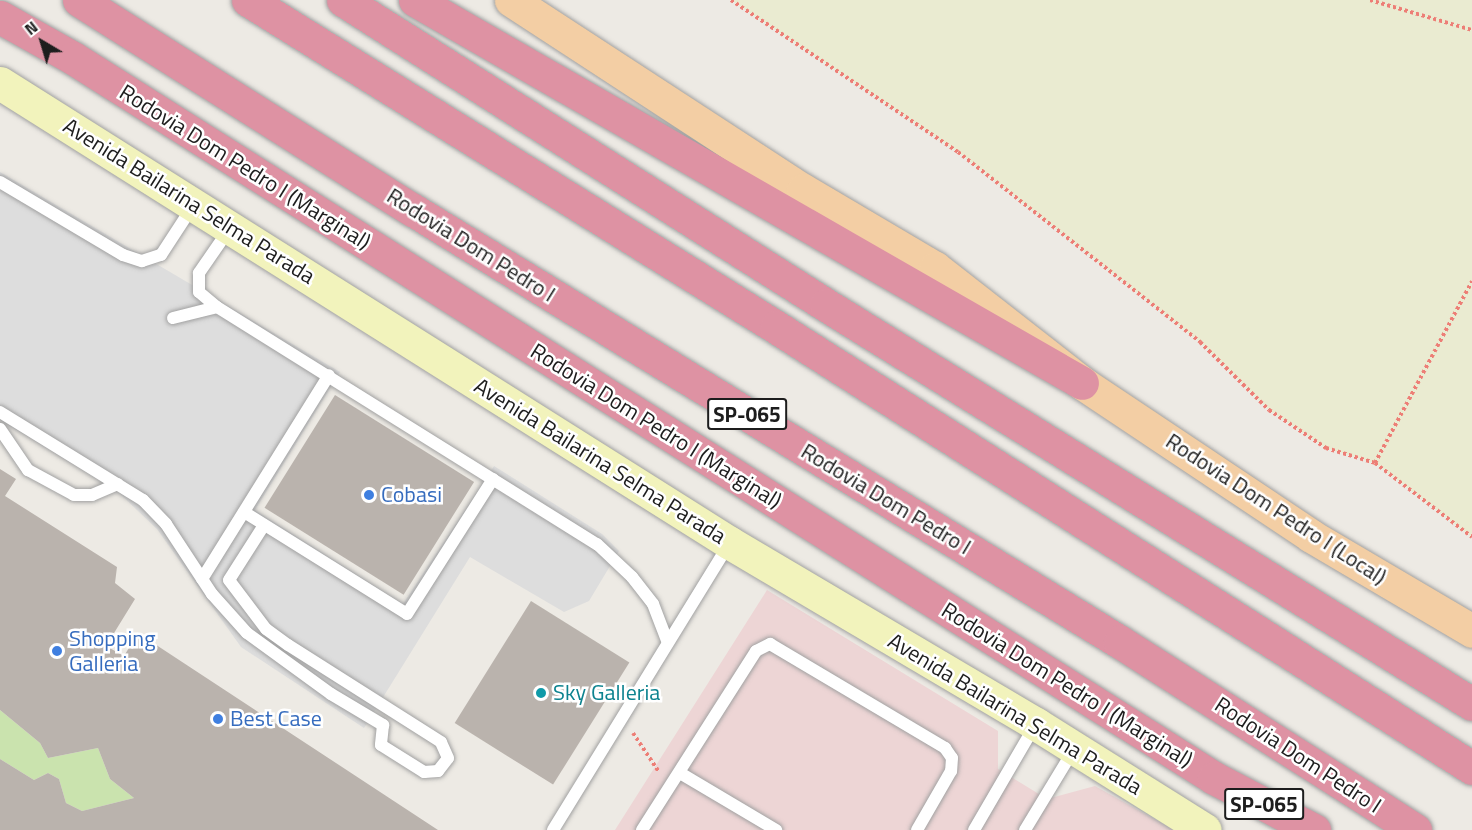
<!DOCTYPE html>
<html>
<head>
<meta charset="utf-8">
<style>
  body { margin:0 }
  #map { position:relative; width:1472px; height:830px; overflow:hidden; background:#edeae4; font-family:"Titillium Web",sans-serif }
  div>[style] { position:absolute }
  .commercial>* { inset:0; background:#edd5d5 }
  .farmland>* { inset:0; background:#eaebd1 }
  .grass>* { inset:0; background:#cae3ae }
  .parking>* { inset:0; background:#ddd }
  .building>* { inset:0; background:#bab3ad; transform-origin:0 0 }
  .path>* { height:4px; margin-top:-2px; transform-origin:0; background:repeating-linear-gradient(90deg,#ed7e76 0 3px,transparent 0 6px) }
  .roads { filter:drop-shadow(0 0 2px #a1a1a1) drop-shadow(0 0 2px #a1a1a1) }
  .lane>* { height:12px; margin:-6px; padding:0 6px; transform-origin:6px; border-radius:6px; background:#fff }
  .secondary>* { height:33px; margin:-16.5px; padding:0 16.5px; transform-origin:16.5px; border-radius:16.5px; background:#f2f3bc }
  .primary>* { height:33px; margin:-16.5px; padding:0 16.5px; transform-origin:16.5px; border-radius:16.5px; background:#f3cea4 }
  .highway>* { height:33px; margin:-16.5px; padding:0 16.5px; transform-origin:16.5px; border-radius:16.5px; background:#de92a3 }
  .dots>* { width:16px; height:16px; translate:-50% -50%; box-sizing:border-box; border:3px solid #fff; border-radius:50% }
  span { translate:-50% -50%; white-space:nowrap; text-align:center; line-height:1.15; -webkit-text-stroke:5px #fff; paint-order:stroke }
  .shield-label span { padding:2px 4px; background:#fff; border:2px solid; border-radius:4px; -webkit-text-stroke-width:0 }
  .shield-label { font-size:21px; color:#1d1d1d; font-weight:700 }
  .street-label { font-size:22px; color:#1d1d1d }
  .shop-label { font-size:22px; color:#366cbe }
  .left { translate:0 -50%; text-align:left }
  .culture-label { font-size:22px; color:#0d838f }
  .north { position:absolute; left:12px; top:12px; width:60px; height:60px; -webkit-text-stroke:4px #fff; paint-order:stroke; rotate:322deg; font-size:16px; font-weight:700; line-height:24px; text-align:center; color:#1d1d1d }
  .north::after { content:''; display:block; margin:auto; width:21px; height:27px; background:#1d1d1d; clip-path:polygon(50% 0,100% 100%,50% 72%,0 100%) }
</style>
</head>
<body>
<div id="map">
  <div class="commercial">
    <div style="clip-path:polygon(767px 590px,998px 731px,998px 769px,1047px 799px,1095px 786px,1174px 830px,615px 830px)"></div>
  </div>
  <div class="farmland">
    <div style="clip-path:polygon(731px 0,1472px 0,1472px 537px,1375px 463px,1326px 448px,1269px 410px,1200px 342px,958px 152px)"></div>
  </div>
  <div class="grass">
    <div style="clip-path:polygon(0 710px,40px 743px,48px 758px,98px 748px,110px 779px,134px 798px,82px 811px,66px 803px,59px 779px,48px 773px,34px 780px,0 759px)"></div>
  </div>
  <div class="parking">
    <div style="clip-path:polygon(0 172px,340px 372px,255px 510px,403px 604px,494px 466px,602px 534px,619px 551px,589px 601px,564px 612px,470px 557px,364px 728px,241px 647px,157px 529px,117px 491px,0 420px)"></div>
  </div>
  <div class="building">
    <div style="left:335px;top:395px;width:164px;height:133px;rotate:32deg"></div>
    <div style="clip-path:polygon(0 469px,16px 479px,5px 496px,117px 567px,115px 583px,135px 599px,106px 646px,124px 656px,138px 633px,438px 830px,0 830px,0 759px,34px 780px,48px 773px,59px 779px,66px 803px,82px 811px,134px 798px,110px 779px,98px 748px,48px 758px,40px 743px,0 710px)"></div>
    <div style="left:531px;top:601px;width:116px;height:144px;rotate:32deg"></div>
  </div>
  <div class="path">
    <div style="left:731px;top:0;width:273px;rotate:33.8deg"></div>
    <div style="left:958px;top:152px;width:308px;rotate:38.1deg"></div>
    <div style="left:1200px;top:342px;width:97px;rotate:44.6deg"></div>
    <div style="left:1269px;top:410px;width:69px;rotate:33.7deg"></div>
    <div style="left:1326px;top:448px;width:51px;rotate:17deg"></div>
    <div style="left:1375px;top:463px;width:122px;rotate:37.3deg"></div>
    <div style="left:1370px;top:0;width:106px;rotate:16.4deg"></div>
    <div style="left:1375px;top:463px;width:206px;rotate:-61.9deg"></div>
    <div style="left:633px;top:733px;width:47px;rotate:56.3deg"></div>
  </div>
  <div class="roads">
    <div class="lane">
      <div style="left:0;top:182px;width:143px;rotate:30.7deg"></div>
      <div style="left:123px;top:255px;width:20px;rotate:18deg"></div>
      <div style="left:142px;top:261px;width:20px;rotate:-18deg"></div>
      <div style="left:161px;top:255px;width:59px;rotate:-56.9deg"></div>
      <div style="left:230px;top:228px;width:55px;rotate:124.6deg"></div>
      <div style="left:199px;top:273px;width:19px;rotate:90deg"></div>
      <div style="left:199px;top:292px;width:23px;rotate:40deg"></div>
      <div style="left:217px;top:307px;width:448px;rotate:32deg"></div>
      <div style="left:597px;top:544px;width:48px;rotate:43.3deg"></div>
      <div style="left:632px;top:577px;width:34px;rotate:52deg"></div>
      <div style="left:653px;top:604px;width:40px;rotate:69deg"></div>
      <div style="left:173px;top:318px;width:45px;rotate:-14deg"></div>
      <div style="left:0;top:412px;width:168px;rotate:31.6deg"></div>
      <div style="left:143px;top:500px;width:33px;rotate:46deg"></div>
      <div style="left:166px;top:524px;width:84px;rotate:56.7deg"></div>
      <div style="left:212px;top:594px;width:52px;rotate:48.1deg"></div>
      <div style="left:247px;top:633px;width:104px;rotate:36deg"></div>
      <div style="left:331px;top:694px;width:61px;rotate:30.8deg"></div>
      <div style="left:383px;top:725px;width:20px;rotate:96deg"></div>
      <div style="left:381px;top:745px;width:51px;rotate:32.1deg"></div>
      <div style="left:424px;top:772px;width:14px;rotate:-4deg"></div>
      <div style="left:438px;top:771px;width:16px;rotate:-52deg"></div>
      <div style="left:448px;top:758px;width:17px;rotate:-114deg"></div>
      <div style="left:441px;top:742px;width:181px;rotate:-147.6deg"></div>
      <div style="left:288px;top:645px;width:27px;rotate:-144deg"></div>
      <div style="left:266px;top:629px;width:61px;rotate:-127.1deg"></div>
      <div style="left:229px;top:580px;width:65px;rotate:-57.5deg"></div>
      <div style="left:0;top:429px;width:50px;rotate:55.7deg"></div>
      <div style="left:28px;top:470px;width:52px;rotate:28.5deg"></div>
      <div style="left:74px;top:495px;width:18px"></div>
      <div style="left:92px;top:495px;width:28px;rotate:-23deg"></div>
      <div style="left:244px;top:512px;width:192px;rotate:32deg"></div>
      <div style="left:407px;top:614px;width:160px;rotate:-57.5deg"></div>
      <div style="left:202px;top:579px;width:240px;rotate:-58.1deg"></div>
      <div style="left:680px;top:773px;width:112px;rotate:30.7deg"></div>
      <div style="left:553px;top:830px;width:336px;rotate:-58.4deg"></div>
      <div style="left:642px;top:830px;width:212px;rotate:-57.5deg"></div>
      <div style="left:756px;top:651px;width:16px;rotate:-27deg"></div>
      <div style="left:770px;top:644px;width:204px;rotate:30.7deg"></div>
      <div style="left:945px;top:748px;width:12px;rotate:55deg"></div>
      <div style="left:952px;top:758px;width:13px;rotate:94deg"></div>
      <div style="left:951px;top:771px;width:68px;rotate:120deg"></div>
      <div style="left:974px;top:830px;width:121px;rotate:-59.8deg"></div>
      <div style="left:1025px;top:830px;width:95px;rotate:-58.8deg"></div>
    </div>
    <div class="secondary">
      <div style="left:0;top:83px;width:863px;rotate:32.22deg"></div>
      <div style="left:730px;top:543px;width:356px;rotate:30.6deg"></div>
      <div style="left:1036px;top:724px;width:199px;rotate:32.1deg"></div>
    </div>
    <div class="primary">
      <div style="left:511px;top:0;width:348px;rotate:33.1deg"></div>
      <div style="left:803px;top:190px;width:153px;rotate:30.6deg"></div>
      <div style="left:935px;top:268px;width:187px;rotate:38deg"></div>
      <div style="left:1082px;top:383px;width:275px;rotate:33.7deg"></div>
      <div style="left:1311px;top:536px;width:187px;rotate:30.5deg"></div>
    </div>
    <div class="highway">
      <div style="left:79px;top:0;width:395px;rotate:32.2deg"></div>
      <div style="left:413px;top:210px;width:829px;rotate:31.43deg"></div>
      <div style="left:1120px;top:642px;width:350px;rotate:32.5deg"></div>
      <div style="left:248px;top:0;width:621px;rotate:31.77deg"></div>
      <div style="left:776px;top:327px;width:824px;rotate:32.36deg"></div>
      <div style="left:343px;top:0;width:571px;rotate:32.27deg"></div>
      <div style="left:826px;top:305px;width:759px;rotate:31.7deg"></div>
      <div style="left:415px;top:0;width:769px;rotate:29.86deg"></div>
      <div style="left:0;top:17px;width:84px;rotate:29.3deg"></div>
      <div style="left:73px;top:58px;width:1349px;rotate:32.25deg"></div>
      <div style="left:1214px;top:778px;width:113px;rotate:27.5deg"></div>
    </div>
  </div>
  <div class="dots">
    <div style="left:369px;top:495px;background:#3f7fe0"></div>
    <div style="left:57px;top:651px;background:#3f7fe0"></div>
    <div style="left:541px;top:693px;background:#0f9aa8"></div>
    <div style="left:218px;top:719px;background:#3f7fe0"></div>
  </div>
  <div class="shield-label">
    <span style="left:747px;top:414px">SP-065</span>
    <span style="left:1264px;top:804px">SP-065</span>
  </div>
  <div class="street-label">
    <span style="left:245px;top:167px;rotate:32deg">Rodovia Dom Pedro I (Marginal)</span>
    <span style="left:189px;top:201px;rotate:32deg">Avenida Bailarina Selma Parada</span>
    <span style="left:471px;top:245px;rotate:32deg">Rodovia Dom Pedro I</span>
    <span style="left:656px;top:426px;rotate:32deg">Rodovia Dom Pedro I (Marginal)</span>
    <span style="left:600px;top:461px;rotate:32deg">Avenida Bailarina Selma Parada</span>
    <span style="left:886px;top:499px;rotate:31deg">Rodovia Dom Pedro I</span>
    <span style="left:1276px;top:509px;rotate:33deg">Rodovia Dom Pedro I (Local)</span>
    <span style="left:1067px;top:685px;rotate:32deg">Rodovia Dom Pedro I (Marginal)</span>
    <span style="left:1015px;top:714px;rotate:31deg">Avenida Bailarina Selma Parada</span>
    <span style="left:1298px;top:755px;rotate:33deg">Rodovia Dom Pedro I</span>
  </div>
  <div class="shop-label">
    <span class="left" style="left:381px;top:495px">Cobasi</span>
    <span class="left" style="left:69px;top:651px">Shopping<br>Galleria</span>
    <span class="left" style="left:230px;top:719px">Best Case</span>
  </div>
  <div class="culture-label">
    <span class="left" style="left:553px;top:693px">Sky Galleria</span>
  </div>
  <div class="north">N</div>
</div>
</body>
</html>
